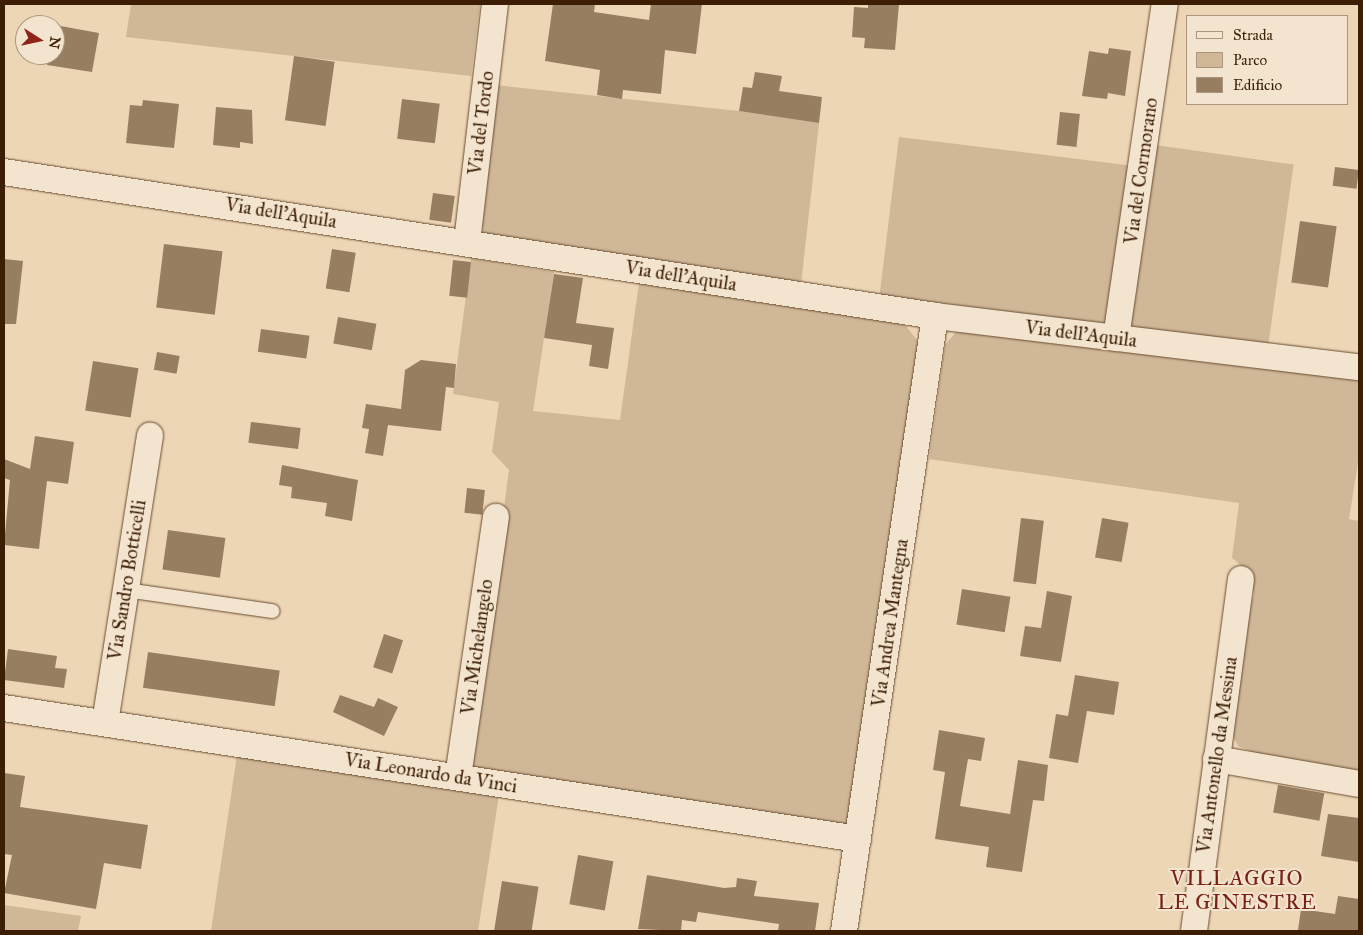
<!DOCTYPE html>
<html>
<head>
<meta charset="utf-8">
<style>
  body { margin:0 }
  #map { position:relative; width:1363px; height:935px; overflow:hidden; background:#edd6b5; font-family:"IM FELL Great Primer",serif }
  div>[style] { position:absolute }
  .green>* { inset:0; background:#cfb797; transform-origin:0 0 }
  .building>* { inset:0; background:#987e60; transform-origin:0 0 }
  .roads { filter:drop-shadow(0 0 1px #684c30) drop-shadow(0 0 1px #684c30) }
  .lane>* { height:14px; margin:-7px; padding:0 7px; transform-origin:7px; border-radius:7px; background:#f3e4cf }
  .street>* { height:26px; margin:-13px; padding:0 13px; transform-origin:13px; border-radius:13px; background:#f3e4cf }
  span { translate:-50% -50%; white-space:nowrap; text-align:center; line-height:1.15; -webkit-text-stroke:4px #f3e4cf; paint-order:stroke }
  .street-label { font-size:19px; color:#3c1e04 }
  .quarter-label { font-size:21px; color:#7a1f14; letter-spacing:1px }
  .frame { position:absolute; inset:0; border:5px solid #3c1e04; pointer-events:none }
  .legend { position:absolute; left:1186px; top:15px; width:162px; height:90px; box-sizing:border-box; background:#f3e4cf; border:1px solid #aa957e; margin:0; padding:6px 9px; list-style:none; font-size:15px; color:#3c1e04 }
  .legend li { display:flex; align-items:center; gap:10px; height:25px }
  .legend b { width:25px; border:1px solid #aa957e }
  .north { position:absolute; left:15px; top:15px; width:50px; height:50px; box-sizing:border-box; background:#f3e4cf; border:1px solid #aa957e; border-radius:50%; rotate:100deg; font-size:14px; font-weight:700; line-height:20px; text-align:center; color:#3c1e04 }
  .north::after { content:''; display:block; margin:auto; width:18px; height:22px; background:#8f2418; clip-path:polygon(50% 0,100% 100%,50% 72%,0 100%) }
</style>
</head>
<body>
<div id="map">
  <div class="green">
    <div style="clip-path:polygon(131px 4px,480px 4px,471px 76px,126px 37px)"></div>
    <div style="clip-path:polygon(495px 85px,739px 111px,819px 123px,801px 284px,484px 235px,480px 221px)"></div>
    <div style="left:899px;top:137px;width:233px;height:160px;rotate:7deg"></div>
    <div style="left:1155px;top:145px;width:140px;height:186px;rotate:8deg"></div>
    <div style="clip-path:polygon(471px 258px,554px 272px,533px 411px,620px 420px,639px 283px,883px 316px,906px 326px,920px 344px,851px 826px,469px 772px,509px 470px,492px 452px,499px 402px,453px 394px)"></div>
    <div style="clip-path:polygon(968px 331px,1359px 378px,1359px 456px,1349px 519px,1359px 521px,1359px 773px,1260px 755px,1238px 746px,1231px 732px,1243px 623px,1254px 595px,1250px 573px,1232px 558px,1239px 503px,929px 459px,945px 345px,955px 333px)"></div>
    <div style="clip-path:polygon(237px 755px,499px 795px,478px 931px,211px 931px)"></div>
    <div style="clip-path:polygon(4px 905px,81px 916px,78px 931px,4px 931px)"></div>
  </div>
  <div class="building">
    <div style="clip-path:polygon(553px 4px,595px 4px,594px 12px,649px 20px,651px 4px,702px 4px,696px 54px,665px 50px,661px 94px,623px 90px,622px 99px,597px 95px,600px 70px,545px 61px)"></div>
    <div style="clip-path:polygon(868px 4px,899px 4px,895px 50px,864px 48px,865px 38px,852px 37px,854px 7px,868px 8px)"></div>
    <div style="clip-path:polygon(55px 25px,99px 33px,92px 72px,47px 65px,49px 55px,55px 55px)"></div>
    <div style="clip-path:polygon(1109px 48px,1131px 51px,1125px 96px,1108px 93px,1107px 99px,1082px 96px,1089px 51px,1108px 54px)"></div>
    <div style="left:294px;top:56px;width:41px;height:65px;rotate:8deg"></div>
    <div style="clip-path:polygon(755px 72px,782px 76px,779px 91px,822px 97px,819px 123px,739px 111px,743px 87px,752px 88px)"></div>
    <div style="left:402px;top:99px;width:38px;height:40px;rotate:7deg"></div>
    <div style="clip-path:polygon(143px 100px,179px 104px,174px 148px,126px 143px,130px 105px,142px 106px)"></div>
    <div style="clip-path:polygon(216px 107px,252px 110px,253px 144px,240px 142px,240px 148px,213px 145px)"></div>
    <div style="left:1060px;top:112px;width:20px;height:33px;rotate:6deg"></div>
    <div style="left:1335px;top:167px;width:24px;height:19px;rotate:7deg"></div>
    <div style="left:433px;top:193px;width:22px;height:27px;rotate:8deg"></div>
    <div style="left:1300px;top:221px;width:37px;height:62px;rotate:8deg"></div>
    <div style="left:164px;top:244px;width:59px;height:64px;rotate:7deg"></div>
    <div style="left:332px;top:249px;width:24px;height:40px;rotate:9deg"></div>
    <div style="clip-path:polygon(4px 259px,23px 261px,16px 324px,4px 324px)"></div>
    <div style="left:453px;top:260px;width:18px;height:36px;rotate:6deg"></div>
    <div style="clip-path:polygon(554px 274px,583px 278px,576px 323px,614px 328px,608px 369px,589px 366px,592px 345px,544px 338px)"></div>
    <div style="left:338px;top:317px;width:39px;height:27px;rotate:10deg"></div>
    <div style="left:261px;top:329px;width:49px;height:23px;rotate:8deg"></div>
    <div style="left:157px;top:352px;width:23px;height:18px;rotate:10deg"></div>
    <div style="clip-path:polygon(421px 360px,456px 364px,454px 388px,446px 387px,441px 431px,388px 425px,383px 456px,365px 453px,369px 429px,362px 428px,366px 404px,401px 409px,405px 370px)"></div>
    <div style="left:93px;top:361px;width:46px;height:50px;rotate:9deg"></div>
    <div style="left:251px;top:422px;width:50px;height:21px;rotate:7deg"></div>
    <div style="clip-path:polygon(35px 436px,74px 442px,68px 484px,47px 481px,39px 549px,4px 545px,10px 480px,4px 478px,4px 459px,30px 469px)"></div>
    <div style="clip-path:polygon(282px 465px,358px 480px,352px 521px,325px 516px,327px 503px,291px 498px,292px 487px,279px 485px)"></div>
    <div style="left:467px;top:488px;width:18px;height:25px;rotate:6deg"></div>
    <div style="left:1021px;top:518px;width:23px;height:64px;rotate:7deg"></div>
    <div style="left:1102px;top:518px;width:27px;height:40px;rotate:10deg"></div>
    <div style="left:168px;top:530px;width:58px;height:40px;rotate:8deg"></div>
    <div style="left:962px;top:589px;width:49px;height:36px;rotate:9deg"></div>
    <div style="clip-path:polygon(1047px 591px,1072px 596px,1061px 662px,1020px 656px,1025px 626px,1041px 628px)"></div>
    <div style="left:384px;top:634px;width:20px;height:35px;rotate:18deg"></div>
    <div style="clip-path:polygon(8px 649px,57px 656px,55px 668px,67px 669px,64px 688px,4px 680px)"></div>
    <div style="left:148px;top:652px;width:133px;height:36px;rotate:8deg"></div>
    <div style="clip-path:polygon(1075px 675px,1119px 682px,1114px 715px,1087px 711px,1078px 763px,1049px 758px,1056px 714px,1068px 716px)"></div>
    <div style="clip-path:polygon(340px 695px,374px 707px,378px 698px,398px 707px,384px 736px,333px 712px)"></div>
    <div style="clip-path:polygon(939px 730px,985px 738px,981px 761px,968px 759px,960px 806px,1010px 814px,1018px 760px,1048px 765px,1044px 801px,1033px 800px,1022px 872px,986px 867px,989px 847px,935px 839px,945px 772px,933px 770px)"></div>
    <div style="clip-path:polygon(4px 773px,25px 776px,20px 807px,148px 825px,141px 869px,104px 863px,96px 909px,4px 893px,12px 855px,4px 854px)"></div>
    <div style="left:1278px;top:785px;width:47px;height:28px;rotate:10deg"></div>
    <div style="clip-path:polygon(1328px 814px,1359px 818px,1359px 862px,1321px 856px)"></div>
    <div style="left:578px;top:855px;width:36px;height:50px;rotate:10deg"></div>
    <div style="clip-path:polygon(647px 875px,724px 888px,736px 887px,737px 878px,757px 881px,754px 896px,819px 903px,815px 931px,778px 931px,779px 924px,698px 912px,696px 922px,682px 920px,681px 931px,638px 929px)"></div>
    <div style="left:502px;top:881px;width:37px;height:51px;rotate:9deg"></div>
    <div style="clip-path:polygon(1338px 896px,1359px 899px,1359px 931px,1298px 930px,1301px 909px,1335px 914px)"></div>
  </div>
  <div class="roads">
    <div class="lane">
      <div style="left:126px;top:590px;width:148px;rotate:8.2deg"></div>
    </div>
    <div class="street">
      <div style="left:4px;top:172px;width:942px;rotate:8.79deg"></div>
      <div style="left:935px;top:316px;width:427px;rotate:6.9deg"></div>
      <div style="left:467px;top:242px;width:240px;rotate:-83.3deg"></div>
      <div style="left:1116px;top:338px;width:338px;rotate:-81.7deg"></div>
      <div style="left:4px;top:708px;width:864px;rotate:8.72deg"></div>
      <div style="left:105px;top:723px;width:291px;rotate:-81.1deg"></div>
      <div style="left:1216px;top:759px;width:145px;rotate:9.9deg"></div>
      <div style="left:458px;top:777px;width:263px;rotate:-81.7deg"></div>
      <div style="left:844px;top:931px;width:622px;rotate:-81.58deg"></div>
      <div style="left:1194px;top:931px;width:355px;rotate:-82.4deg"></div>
    </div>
  </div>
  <div class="street-label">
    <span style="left:481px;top:123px;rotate:-83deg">Via del Tordo</span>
    <span style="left:1141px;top:171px;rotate:-82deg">Via del Cormorano</span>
    <span style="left:281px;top:213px;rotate:9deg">Via dell'Aquila</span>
    <span style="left:681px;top:276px;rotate:9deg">Via dell'Aquila</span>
    <span style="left:1081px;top:334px;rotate:7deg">Via dell'Aquila</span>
    <span style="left:127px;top:580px;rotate:-81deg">Via Sandro Botticelli</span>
    <span style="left:890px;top:623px;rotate:-82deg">Via Andrea Mantegna</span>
    <span style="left:477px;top:647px;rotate:-82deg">Via Michelangelo</span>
    <span style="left:1217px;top:755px;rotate:-82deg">Via Antonello da Messina</span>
    <span style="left:431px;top:773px;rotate:9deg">Via Leonardo da Vinci</span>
  </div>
  <div class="quarter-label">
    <span style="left:1237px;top:890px">VILLAGGIO<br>LE GINESTRE</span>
  </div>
  <div class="frame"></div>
  <ul class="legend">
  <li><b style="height:6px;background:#f3e4cf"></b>Strada</li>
  <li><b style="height:14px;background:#cfb797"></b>Parco</li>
  <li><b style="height:14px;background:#987e60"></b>Edificio</li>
  </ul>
  <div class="north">N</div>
</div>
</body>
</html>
